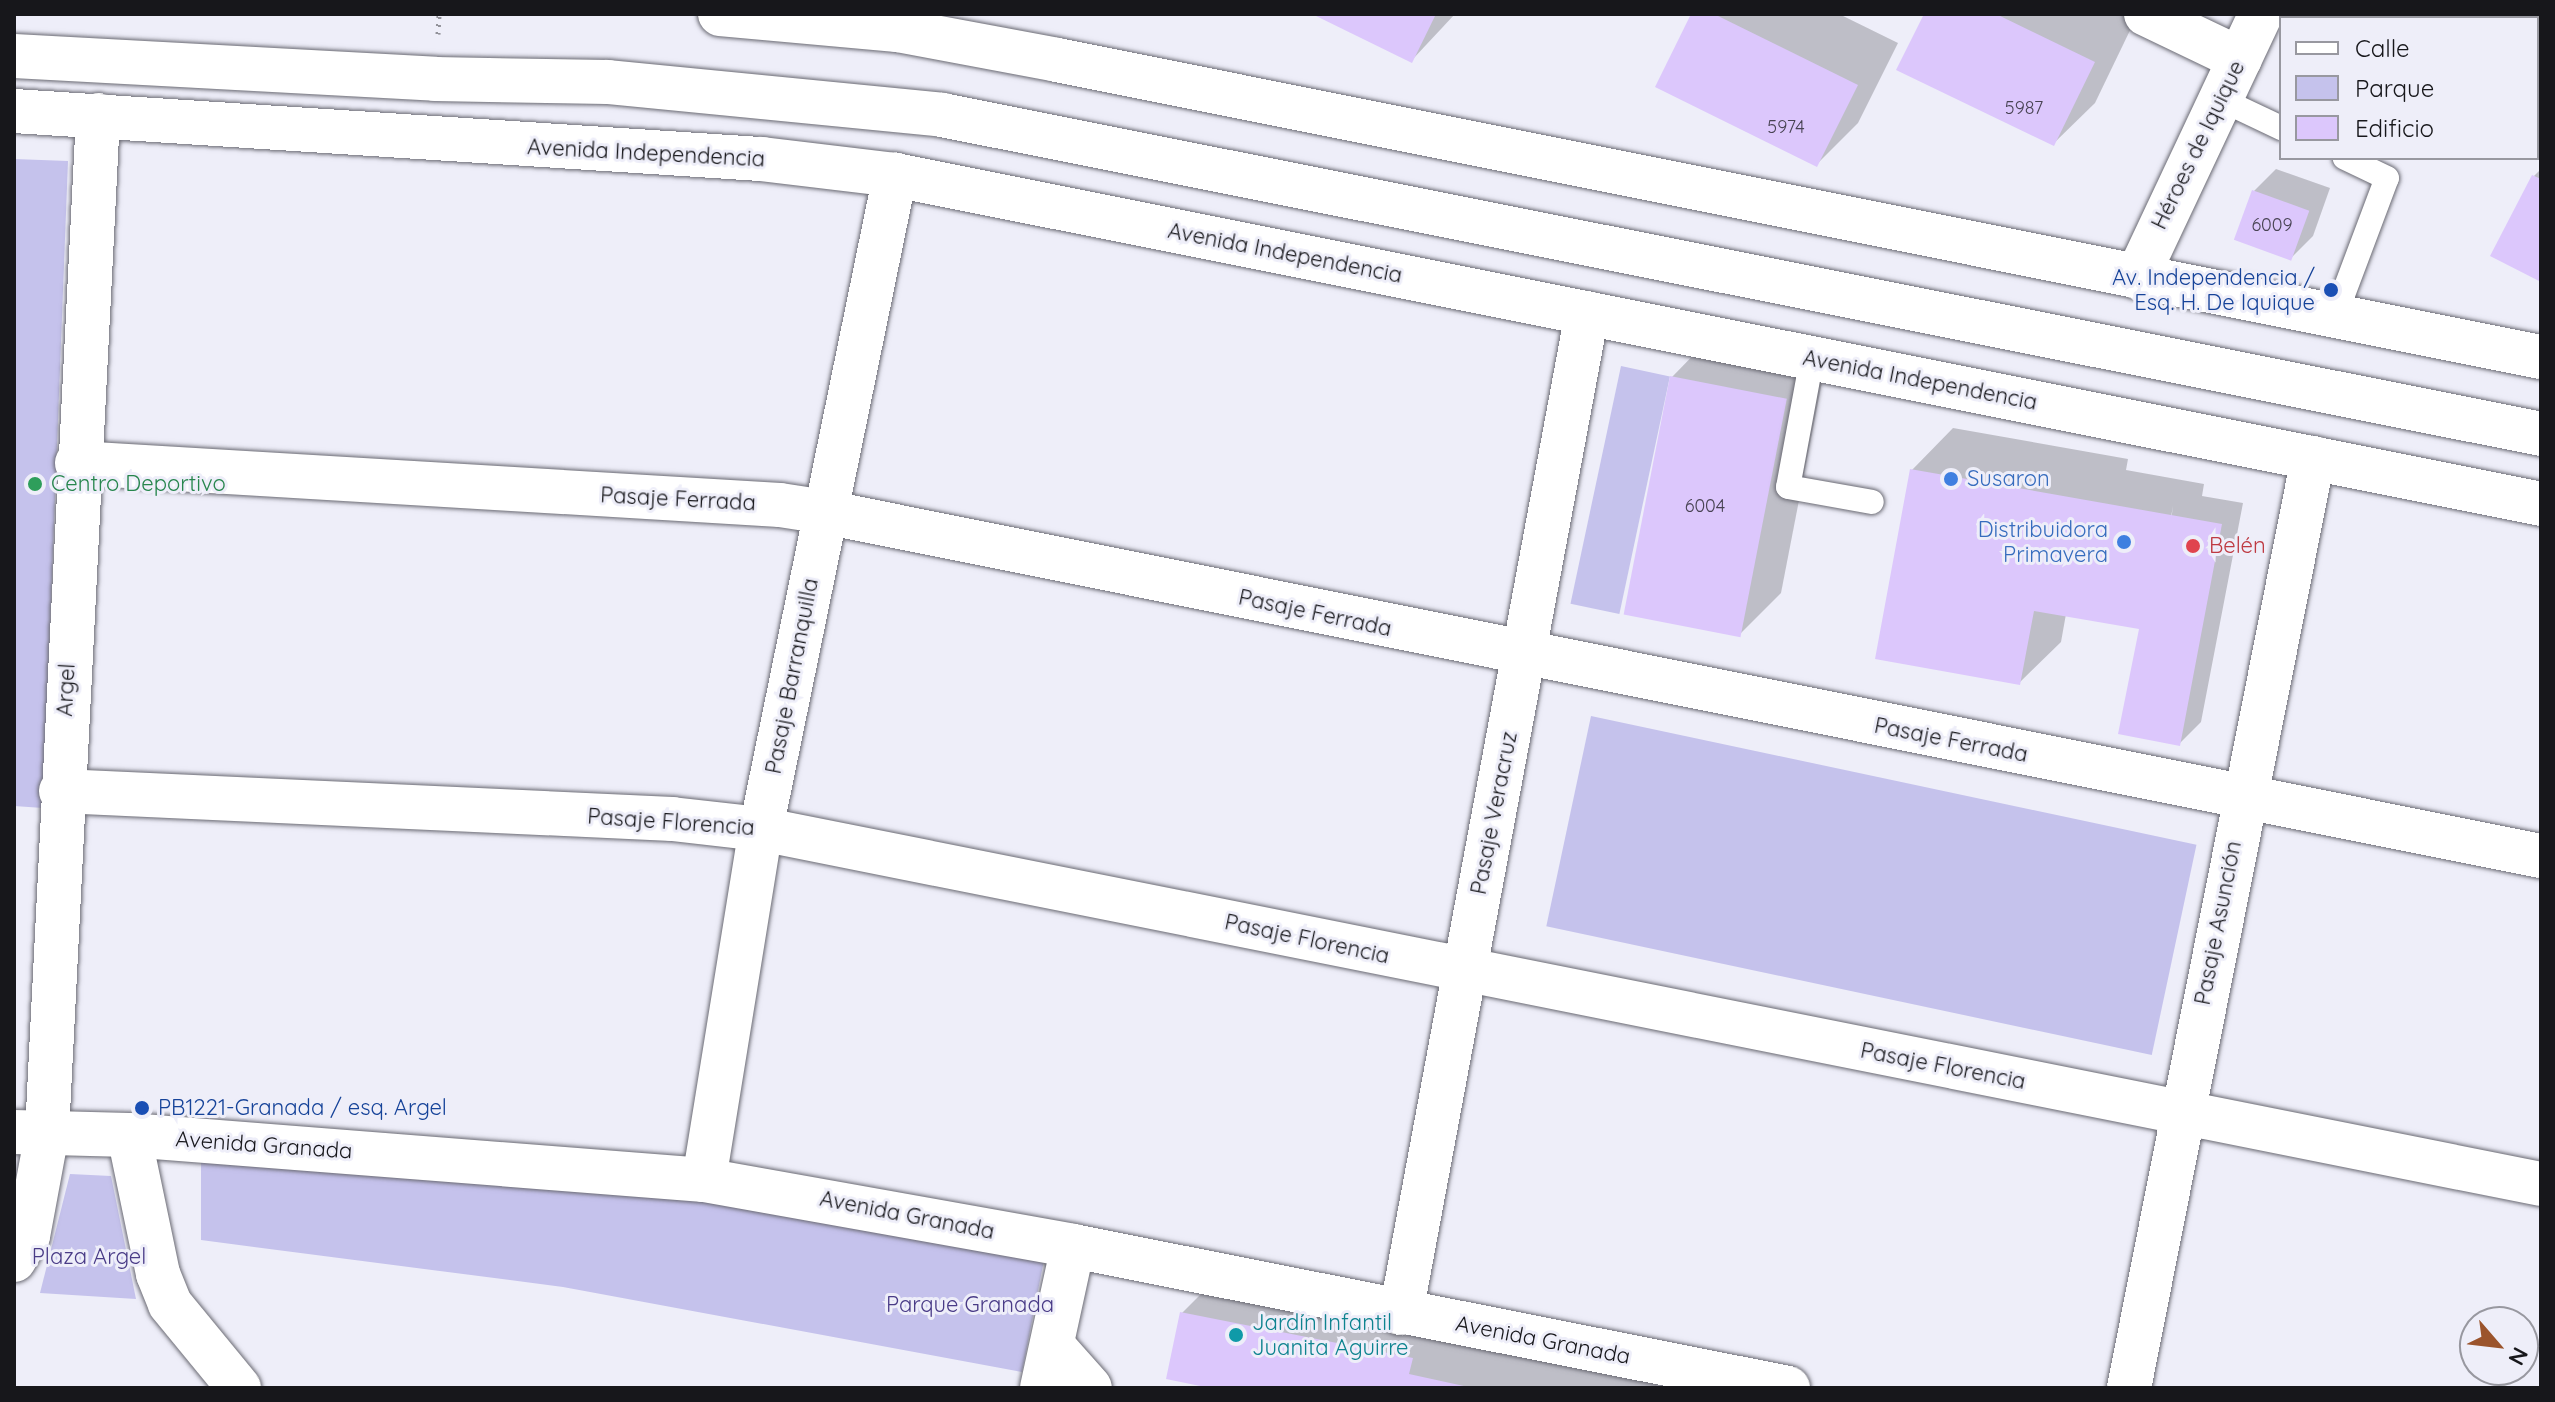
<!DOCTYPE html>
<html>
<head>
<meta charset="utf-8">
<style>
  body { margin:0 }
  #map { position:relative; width:2555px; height:1402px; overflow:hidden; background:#eeeef9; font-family:Quicksand,sans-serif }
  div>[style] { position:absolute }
  .green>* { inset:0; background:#c5c2ec; transform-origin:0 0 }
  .shadow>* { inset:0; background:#0003 }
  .building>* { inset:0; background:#dcc7fc; transform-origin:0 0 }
  .path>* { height:5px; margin-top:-2.5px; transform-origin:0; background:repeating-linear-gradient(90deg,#92929a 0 2px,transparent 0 8px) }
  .roads { filter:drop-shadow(0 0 2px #6a6a73) drop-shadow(0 0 2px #6a6a73) }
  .service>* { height:24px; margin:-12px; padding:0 12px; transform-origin:12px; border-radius:12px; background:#fff }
  .minor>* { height:44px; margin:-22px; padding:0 22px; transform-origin:22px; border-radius:22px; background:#fff }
  .tertiary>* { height:44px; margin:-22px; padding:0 22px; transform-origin:22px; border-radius:22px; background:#fff }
  .primary>* { height:44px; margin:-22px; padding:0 22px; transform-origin:22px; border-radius:22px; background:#fff }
  .dots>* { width:22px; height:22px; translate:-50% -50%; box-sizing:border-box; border:4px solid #eeeef9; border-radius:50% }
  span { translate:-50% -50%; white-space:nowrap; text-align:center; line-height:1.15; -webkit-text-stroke:6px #eeeef9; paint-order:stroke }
  .number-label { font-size:18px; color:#484353 }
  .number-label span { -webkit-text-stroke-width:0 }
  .street-label { font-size:22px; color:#17171b }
  .transit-label { font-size:22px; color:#164399 }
  .right { translate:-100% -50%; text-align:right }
  .left { translate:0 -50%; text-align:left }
  .shop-label { font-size:22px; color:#366cbe }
  .leisure-label { font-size:22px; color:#27864d }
  .health-label { font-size:22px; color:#be3a42 }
  .park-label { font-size:22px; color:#493b87 }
  .culture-label { font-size:22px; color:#0d838f }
  .frame { position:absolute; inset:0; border:16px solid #17171b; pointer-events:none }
  .legend { position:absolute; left:2279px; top:16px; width:260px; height:144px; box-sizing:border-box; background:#eeeef9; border:2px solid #9898a0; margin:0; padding:10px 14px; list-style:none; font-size:24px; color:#17171b }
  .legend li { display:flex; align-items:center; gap:16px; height:40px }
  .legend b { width:40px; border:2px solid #9898a0 }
  .north { position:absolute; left:2459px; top:1306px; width:80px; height:80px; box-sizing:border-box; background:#eeeef9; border:2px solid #9898a0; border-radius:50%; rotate:118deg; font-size:22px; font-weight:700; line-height:32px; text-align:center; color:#17171b }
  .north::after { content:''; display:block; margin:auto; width:28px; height:36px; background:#9b542c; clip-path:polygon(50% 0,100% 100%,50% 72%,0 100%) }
</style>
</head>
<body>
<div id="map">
  <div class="green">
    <div style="clip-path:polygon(14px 159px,68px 161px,43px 808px,14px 806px)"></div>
    <div style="left:1621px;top:366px;width:50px;height:243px;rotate:12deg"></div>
    <div style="left:1591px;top:716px;width:619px;height:215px;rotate:12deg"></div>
    <div style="clip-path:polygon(201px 1161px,696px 1200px,1044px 1260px,1022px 1372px,563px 1287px,201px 1240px)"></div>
    <div style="clip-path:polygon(70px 1174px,111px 1176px,136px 1299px,40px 1293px)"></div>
  </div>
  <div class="shadow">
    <div style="clip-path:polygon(1316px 14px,1455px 14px,1412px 60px)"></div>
    <div style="clip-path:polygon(1693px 14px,1839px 14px,1898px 43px,1858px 123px,1816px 165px)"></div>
    <div style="clip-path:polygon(1926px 14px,2122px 14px,2135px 20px,2095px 103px,2053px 144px)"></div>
    <div style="clip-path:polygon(2354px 14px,2541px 14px,2541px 69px,2537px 78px,2537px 18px,2352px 18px)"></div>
    <div style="clip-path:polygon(2276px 169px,2330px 188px,2313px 236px,2291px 258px,2254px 191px)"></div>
    <div style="clip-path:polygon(2541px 169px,2541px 280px,2534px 176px)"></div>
    <div style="clip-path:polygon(1713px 335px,1827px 356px,1781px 593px,1740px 634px,1672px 377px)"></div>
    <div style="clip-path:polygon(evenodd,1953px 428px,2128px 459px,2126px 470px,2204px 484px,2202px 496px,2243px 503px,2201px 722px,2179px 744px,2143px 628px,2066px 614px,2061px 642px,2019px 683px,1912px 470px,1953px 428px,2173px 506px,2161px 595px,2157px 595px,2173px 506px)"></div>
    <div style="clip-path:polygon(1224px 1271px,1659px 1374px,1656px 1388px,1220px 1388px,1182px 1313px)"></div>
  </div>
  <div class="building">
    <div style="clip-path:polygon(1312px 14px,1436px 14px,1412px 63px)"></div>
    <div style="clip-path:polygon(1691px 14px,1714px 14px,1858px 85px,1817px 167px,1655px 87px)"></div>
    <div style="clip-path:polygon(1924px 14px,1996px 14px,2095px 62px,2054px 146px,1896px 70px)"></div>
    <div style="left:2352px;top:14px;width:124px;height:4px"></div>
    <div style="clip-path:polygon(2532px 175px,2541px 179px,2541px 282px,2490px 256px)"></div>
    <div style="left:2252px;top:190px;width:61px;height:53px;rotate:20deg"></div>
    <div style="left:1670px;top:376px;width:119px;height:243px;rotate:11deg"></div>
    <div style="clip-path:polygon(1910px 469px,2222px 524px,2180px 746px,2118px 734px,2139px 629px,2034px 611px,2020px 685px,1875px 659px)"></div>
    <div style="clip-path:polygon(1180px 1312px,1413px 1358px,1409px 1374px,1473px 1388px,1210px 1388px,1166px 1379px)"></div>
  </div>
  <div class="path">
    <div style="left:438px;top:34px;width:20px;rotate:-87deg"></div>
  </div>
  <div class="roads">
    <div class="service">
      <div style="left:2220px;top:99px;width:68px;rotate:25.4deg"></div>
      <div style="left:2335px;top:316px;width:147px;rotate:-69.4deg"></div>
      <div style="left:2387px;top:178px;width:47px;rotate:-154.5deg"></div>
      <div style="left:1812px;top:358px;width:131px;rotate:100.5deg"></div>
      <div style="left:1788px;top:487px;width:85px;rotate:10.1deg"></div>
    </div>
    <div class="minor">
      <div style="left:2146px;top:14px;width:104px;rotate:25.6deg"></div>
      <div style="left:14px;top:111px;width:749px;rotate:3.68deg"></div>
      <div style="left:761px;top:159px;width:135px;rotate:6.8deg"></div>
      <div style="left:895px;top:175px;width:1679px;rotate:11.3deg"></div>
      <div style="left:2137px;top:277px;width:291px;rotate:-64.8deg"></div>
      <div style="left:77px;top:463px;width:704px;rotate:3.42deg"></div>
      <div style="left:780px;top:505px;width:46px;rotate:8.8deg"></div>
      <div style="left:825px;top:512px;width:1750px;rotate:11.34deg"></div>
      <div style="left:61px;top:791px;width:612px;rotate:2.62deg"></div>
      <div style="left:672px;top:819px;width:90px;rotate:6.4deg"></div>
      <div style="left:761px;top:829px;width:1815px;rotate:11.28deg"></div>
      <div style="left:129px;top:1135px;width:142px;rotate:78.2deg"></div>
      <div style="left:158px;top:1274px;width:32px;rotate:68deg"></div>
      <div style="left:170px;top:1304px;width:109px;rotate:50.6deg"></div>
      <div style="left:704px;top:1180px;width:356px;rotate:-80.8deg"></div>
      <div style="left:761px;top:829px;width:668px;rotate:-78.42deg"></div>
      <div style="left:14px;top:1260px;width:28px;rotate:-60deg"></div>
      <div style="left:28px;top:1236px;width:105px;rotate:-79.5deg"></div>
      <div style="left:47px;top:1133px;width:1019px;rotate:-87.13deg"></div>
      <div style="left:1401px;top:1313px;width:1017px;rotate:-79.46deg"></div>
      <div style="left:1052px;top:1345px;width:57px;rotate:48.5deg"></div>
      <div style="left:1042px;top:1388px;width:145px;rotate:-77.7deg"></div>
      <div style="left:2129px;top:1388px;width:948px;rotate:-78.81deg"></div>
    </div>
    <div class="tertiary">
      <div style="left:14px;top:1132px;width:115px;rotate:1.5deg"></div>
      <div style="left:129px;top:1135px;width:577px;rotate:4.47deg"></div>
      <div style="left:704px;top:1180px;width:375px;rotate:10.1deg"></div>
      <div style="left:1073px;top:1246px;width:729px;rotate:11.23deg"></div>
    </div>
    <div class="primary">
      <div style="left:720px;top:14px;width:178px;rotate:5.2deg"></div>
      <div style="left:897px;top:30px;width:163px;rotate:10.6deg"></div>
      <div style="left:1057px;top:60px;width:1513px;rotate:11.32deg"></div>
      <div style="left:14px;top:56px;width:422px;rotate:3.1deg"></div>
      <div style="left:435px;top:79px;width:173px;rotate:1deg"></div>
      <div style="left:608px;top:82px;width:336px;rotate:5.6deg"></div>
      <div style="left:942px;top:115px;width:1631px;rotate:11.28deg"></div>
    </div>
  </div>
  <div class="dots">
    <div style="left:2331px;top:290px;background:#1a4fb4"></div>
    <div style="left:1951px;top:479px;background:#3f7fe0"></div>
    <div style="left:35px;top:484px;background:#2e9e5b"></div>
    <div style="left:2124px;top:542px;background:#3f7fe0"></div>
    <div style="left:2193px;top:546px;background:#e0444e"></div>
    <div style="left:142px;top:1108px;background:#1a4fb4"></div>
    <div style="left:1236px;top:1335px;background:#0f9aa8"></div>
  </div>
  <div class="number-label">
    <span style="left:2024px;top:108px">5987</span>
    <span style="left:1786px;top:127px">5974</span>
    <span style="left:2272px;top:225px">6009</span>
    <span style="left:1705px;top:506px">6004</span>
  </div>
  <div class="street-label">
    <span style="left:2198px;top:145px;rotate:-64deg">Héroes de Iquique</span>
    <span style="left:646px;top:153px;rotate:3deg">Avenida Independencia</span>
    <span style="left:1285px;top:253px;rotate:11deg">Avenida Independencia</span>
    <span style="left:1920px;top:380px;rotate:11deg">Avenida Independencia</span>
    <span style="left:678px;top:499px;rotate:3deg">Pasaje Ferrada</span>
    <span style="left:1315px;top:613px;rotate:12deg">Pasaje Ferrada</span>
    <span style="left:792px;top:676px;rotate:-79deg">Pasaje Barranquilla</span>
    <span style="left:66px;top:690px;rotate:-87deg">Argel</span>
    <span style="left:1951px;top:740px;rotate:11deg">Pasaje Ferrada</span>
    <span style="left:1494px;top:813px;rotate:-79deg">Pasaje Veracruz</span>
    <span style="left:671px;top:822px;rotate:4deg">Pasaje Florencia</span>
    <span style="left:2218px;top:923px;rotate:-79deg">Pasaje Asunción</span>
    <span style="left:1307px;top:939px;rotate:12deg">Pasaje Florencia</span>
    <span style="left:1943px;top:1066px;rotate:11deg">Pasaje Florencia</span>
    <span style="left:264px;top:1145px;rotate:4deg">Avenida Granada</span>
    <span style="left:907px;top:1215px;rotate:11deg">Avenida Granada</span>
    <span style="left:1543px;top:1340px;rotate:11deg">Avenida Granada</span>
  </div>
  <div class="transit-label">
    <span class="right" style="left:2315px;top:290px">Av. Independencia /<br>Esq. H. De Iquique</span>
    <span class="left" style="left:158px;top:1108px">PB1221-Granada / esq. Argel</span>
  </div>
  <div class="shop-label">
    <span class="left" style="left:1967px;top:479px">Susaron</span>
    <span class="right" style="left:2108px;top:542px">Distribuidora<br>Primavera</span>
  </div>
  <div class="leisure-label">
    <span class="left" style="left:51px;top:484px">Centro Deportivo</span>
  </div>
  <div class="health-label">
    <span class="left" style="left:2209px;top:546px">Belén</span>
  </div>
  <div class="park-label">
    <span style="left:89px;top:1257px">Plaza Argel</span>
    <span style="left:970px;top:1305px">Parque Granada</span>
  </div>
  <div class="culture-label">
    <span class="left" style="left:1252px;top:1335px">Jardín Infantil<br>Juanita Aguirre</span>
  </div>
  <div class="frame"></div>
  <ul class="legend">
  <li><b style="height:10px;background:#fff"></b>Calle</li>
  <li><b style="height:22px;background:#c5c2ec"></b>Parque</li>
  <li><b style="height:22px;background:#dcc7fc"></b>Edificio</li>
  </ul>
  <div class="north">N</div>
</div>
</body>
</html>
